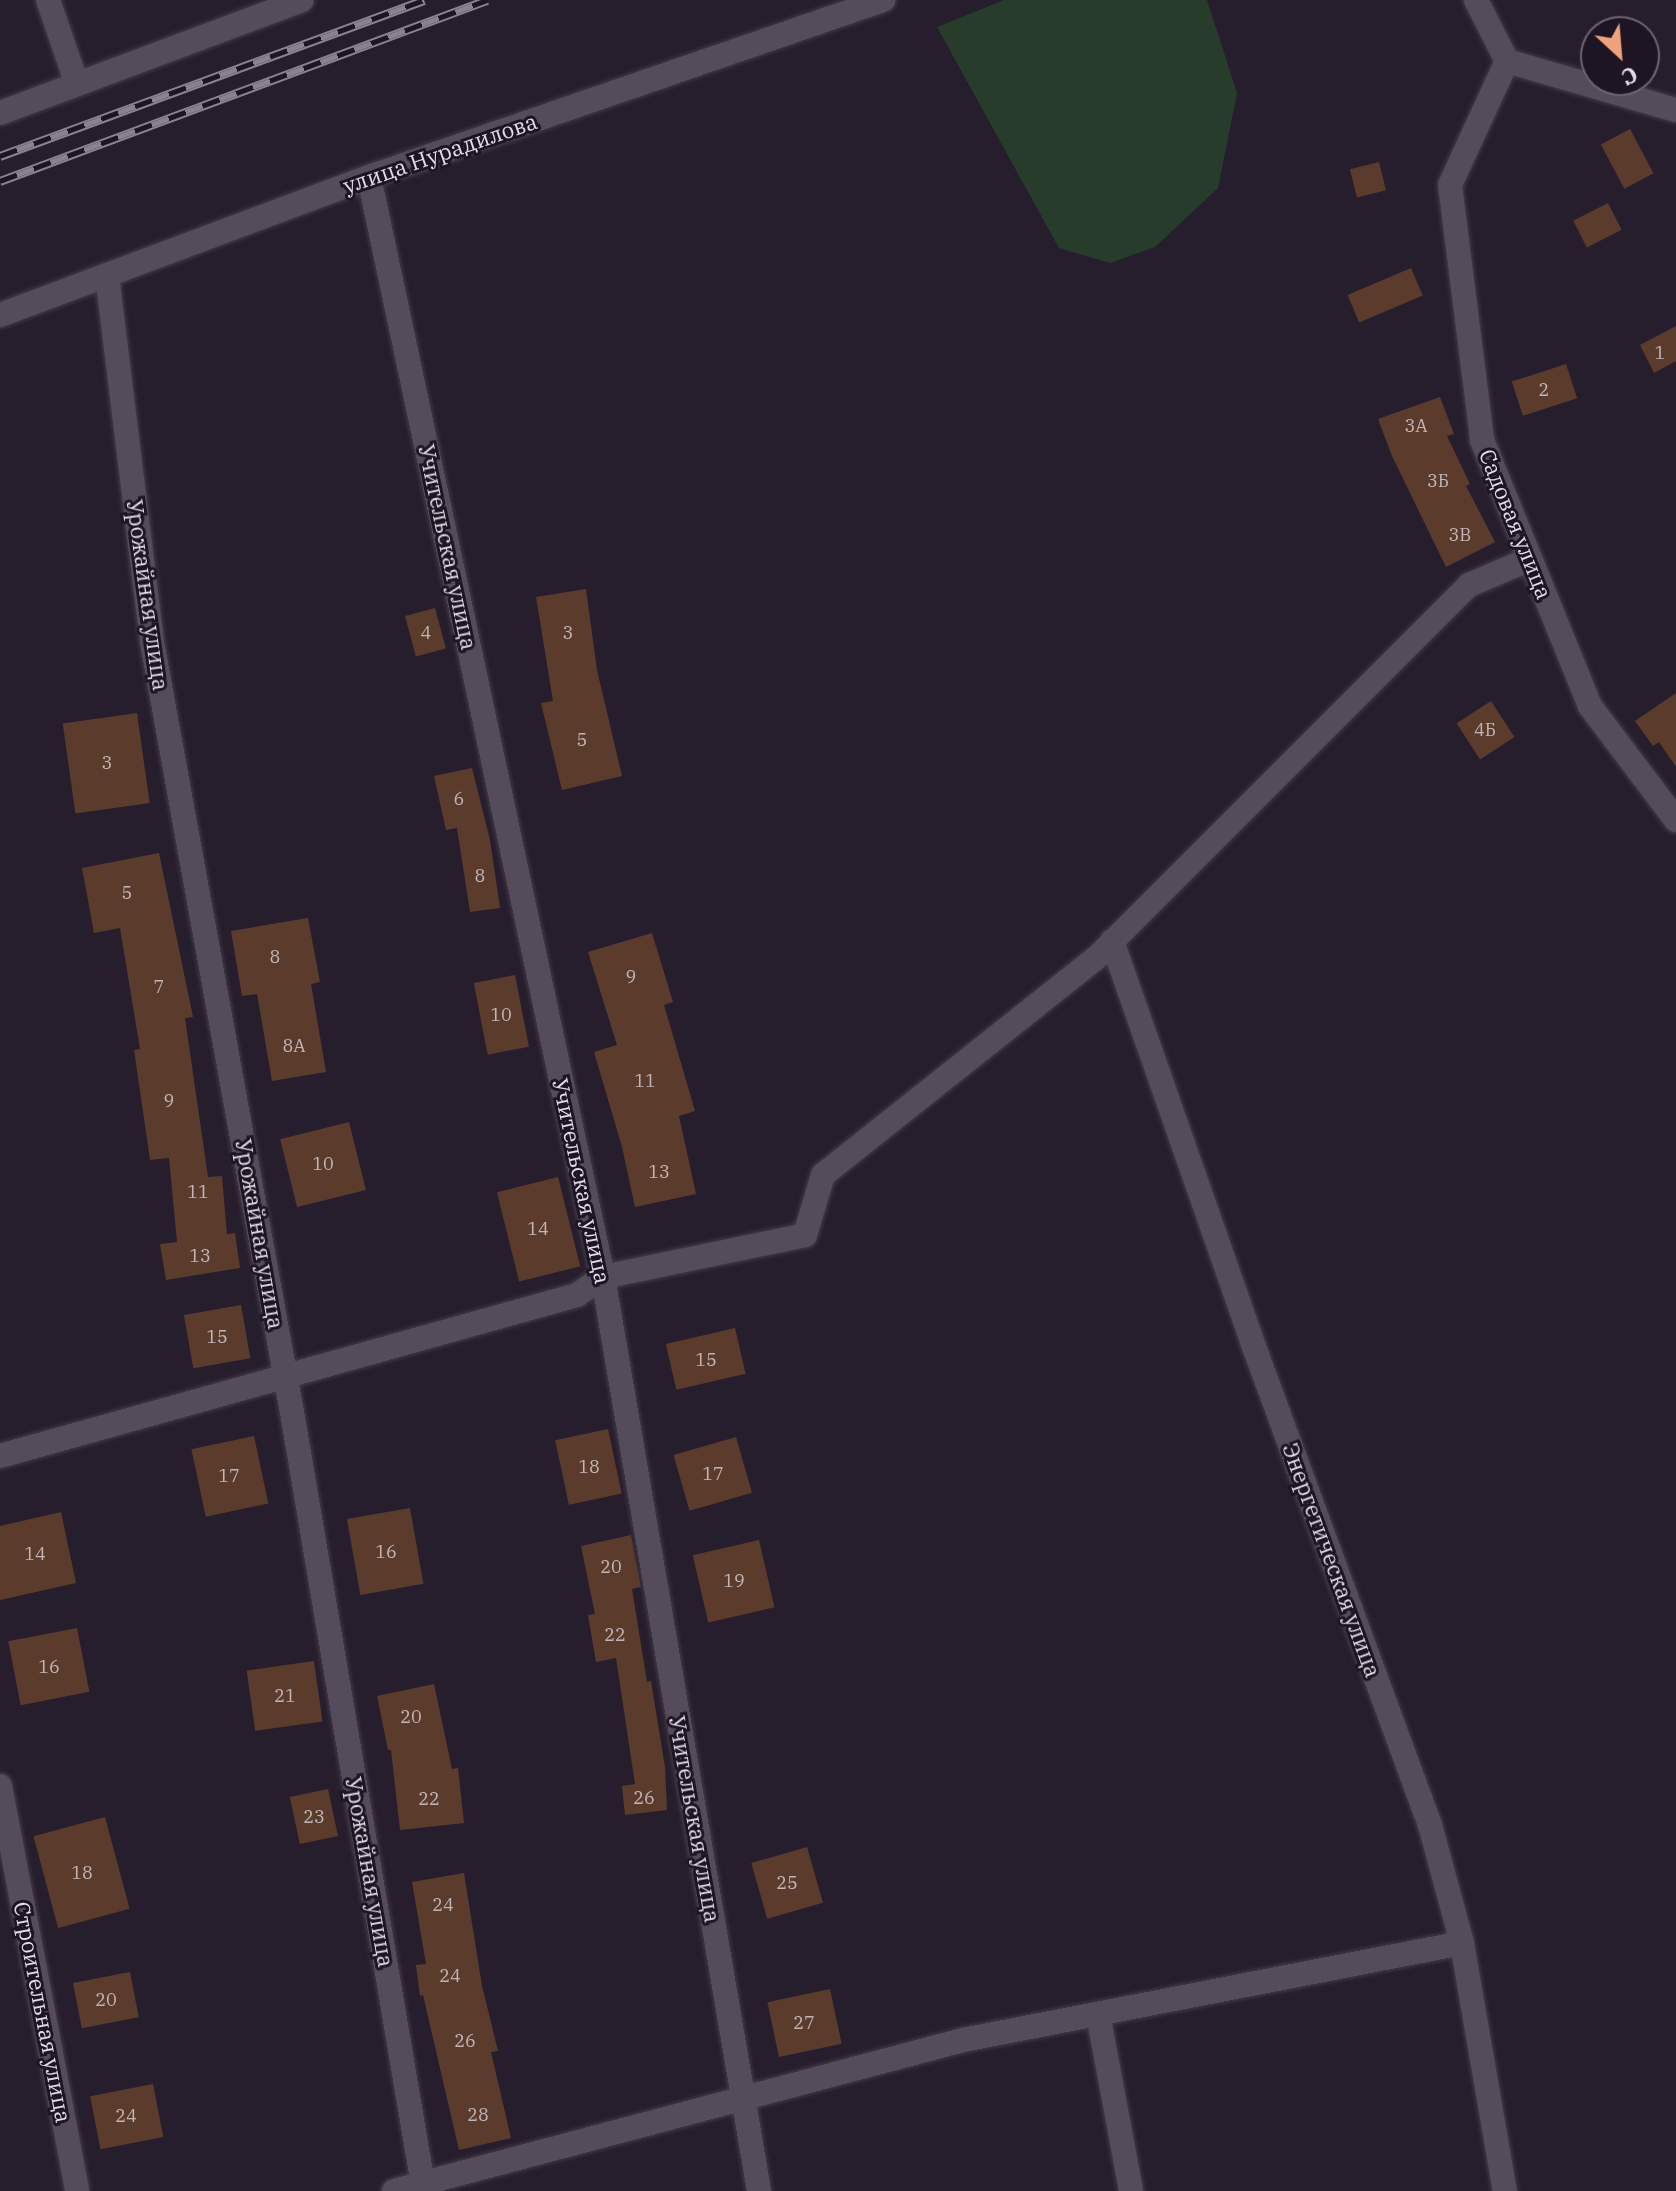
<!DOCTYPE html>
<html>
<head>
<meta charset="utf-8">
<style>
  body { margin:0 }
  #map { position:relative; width:1676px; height:2191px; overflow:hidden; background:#271e2d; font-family:"IBM Plex Serif",serif }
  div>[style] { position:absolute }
  .green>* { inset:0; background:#283c2b }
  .building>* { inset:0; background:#5b3c2c; transform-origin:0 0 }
  .roads { filter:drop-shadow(0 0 2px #433b47) drop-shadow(0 0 2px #433b47) }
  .minor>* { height:24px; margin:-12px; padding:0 12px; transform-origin:12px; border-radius:12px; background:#544b5b }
  .rail>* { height:9px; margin-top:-4.5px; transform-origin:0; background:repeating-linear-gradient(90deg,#1d1523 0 18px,#8a828f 0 36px); box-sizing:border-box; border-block:2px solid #8a828f }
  span { translate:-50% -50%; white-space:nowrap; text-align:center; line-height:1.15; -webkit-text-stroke:6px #1d1523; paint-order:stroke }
  .number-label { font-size:18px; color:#c1b5b8 }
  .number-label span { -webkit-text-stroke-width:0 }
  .street-label { font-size:22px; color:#e3dde7 }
  .north { position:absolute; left:1580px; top:16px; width:80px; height:80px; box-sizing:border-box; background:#1d1523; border:2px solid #6c6571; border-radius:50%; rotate:154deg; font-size:22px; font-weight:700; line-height:32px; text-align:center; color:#e3dde7 }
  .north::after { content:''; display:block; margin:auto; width:28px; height:36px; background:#f0a27a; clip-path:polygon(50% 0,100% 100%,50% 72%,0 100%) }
</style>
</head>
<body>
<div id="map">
  <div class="green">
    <div style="clip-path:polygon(1004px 0,1207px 0,1237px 93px,1218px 188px,1155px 247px,1110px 263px,1059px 248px,937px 27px)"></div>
  </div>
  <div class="building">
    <div style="left:1630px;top:129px;width:50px;height:33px;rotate:62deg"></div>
    <div style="left:1379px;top:162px;width:29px;height:30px;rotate:76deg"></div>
    <div style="left:1608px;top:203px;width:30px;height:39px;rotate:63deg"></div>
    <div style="left:1411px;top:268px;width:30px;height:69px;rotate:67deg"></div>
    <div style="clip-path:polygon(1676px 326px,1676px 361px,1654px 373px,1640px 345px)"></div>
    <div style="left:1566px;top:364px;width:36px;height:57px;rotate:72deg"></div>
    <div style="clip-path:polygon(1440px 397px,1454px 434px,1447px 436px,1470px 484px,1466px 486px,1495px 542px,1446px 567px,1392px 456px,1378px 419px)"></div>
    <div style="clip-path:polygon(586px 589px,597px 670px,622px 776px,562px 790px,541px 703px,553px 701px,536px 597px)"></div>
    <div style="left:435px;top:608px;width:42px;height:31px;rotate:75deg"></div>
    <div style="clip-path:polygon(1676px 693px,1676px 767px,1659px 742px,1653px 746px,1635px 721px)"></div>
    <div style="left:1491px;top:701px;width:43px;height:41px;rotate:57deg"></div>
    <div style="left:137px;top:713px;width:91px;height:75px;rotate:82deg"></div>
    <div style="clip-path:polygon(472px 768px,490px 840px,500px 908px,470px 912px,457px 828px,446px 830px,434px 776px)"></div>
    <div style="clip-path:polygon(159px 853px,193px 1017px,185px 1018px,208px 1177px,222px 1176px,227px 1234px,235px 1233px,240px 1268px,166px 1280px,160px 1244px,177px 1242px,169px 1158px,150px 1160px,134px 1050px,140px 1049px,120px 928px,94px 933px,82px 868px)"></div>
    <div style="clip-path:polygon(308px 918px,320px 982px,311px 984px,326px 1072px,272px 1081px,257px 994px,242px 996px,231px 931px)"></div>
    <div style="clip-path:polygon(652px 933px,673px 1002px,664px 1005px,695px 1111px,679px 1116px,696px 1194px,635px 1207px,622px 1147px,594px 1052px,617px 1045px,588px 952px)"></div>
    <div style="left:515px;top:975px;width:73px;height:42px;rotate:79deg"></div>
    <div style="left:349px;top:1122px;width:70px;height:71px;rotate:76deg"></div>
    <div style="left:558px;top:1177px;width:92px;height:63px;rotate:76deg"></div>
    <div style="left:241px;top:1305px;width:54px;height:58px;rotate:80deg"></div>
    <div style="left:735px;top:1328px;width:47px;height:71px;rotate:77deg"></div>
    <div style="left:608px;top:1429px;width:66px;height:54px;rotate:78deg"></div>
    <div style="left:254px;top:1436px;width:69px;height:64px;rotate:78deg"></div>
    <div style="left:736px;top:1437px;width:58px;height:65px;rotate:74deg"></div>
    <div style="left:410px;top:1508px;width:77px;height:64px;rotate:80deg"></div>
    <div style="clip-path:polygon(61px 1512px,76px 1583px,0 1600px,0 1526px)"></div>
    <div style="clip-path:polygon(631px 1535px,641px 1587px,632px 1589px,647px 1682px,651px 1681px,665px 1767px,667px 1810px,625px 1815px,622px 1786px,635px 1784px,616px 1658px,596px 1662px,588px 1615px,595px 1614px,581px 1546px)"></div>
    <div style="left:759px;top:1540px;width:69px;height:68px;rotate:77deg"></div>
    <div style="left:77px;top:1628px;width:65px;height:70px;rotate:79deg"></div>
    <div style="left:314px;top:1661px;width:61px;height:68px;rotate:82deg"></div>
    <div style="clip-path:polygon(434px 1684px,452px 1769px,458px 1768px,464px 1823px,400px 1830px,391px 1750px,388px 1750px,377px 1696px)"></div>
    <div style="left:328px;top:1789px;width:48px;height:39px;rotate:78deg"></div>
    <div style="left:105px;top:1817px;width:95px;height:74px;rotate:75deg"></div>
    <div style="left:807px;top:1847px;width:58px;height:58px;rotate:74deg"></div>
    <div style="clip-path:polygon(464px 1873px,482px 1986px,498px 2051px,491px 2052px,511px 2138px,459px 2150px,423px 1995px,420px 1996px,416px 1965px,426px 1964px,412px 1882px)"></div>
    <div style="left:130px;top:1972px;width:46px;height:58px;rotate:79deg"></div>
    <div style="left:830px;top:1989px;width:56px;height:64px;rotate:78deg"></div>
    <div style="left:153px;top:2084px;width:54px;height:64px;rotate:79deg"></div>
  </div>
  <div class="roads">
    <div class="minor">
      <div style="left:48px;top:0;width:89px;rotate:71deg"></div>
      <div style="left:1476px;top:0;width:68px;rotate:63.1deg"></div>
      <div style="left:1507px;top:61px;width:176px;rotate:16.2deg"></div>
      <div style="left:1507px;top:61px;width:136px;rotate:114.7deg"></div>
      <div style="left:1450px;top:185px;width:257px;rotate:82.8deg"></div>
      <div style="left:1482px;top:440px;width:287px;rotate:67.9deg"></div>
      <div style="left:1590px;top:706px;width:143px;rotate:53deg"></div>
      <div style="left:0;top:113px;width:322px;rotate:-20.5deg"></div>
      <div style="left:369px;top:177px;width:1125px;rotate:77.99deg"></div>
      <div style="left:603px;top:1277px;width:927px;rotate:80.31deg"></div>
      <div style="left:107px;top:275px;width:370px;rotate:83deg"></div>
      <div style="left:152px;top:642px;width:783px;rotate:79.7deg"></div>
      <div style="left:292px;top:1412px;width:790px;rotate:80.38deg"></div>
      <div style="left:0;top:315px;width:394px;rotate:-20.5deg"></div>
      <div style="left:369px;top:177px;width:544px;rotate:-19deg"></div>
      <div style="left:1112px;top:941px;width:427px;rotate:70.7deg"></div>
      <div style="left:1253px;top:1344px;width:513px;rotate:69.8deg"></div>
      <div style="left:1430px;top:1825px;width:122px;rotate:74.8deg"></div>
      <div style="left:1462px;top:1943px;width:252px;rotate:80.2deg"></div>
      <div style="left:0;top:1456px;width:599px;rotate:-15.59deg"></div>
      <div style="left:577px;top:1295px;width:32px;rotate:-35deg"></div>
      <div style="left:603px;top:1277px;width:206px;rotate:-11.7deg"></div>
      <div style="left:805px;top:1235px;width:63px;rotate:-73.3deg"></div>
      <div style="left:823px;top:1175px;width:349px;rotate:-38.5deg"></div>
      <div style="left:1096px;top:958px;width:528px;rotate:-45deg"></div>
      <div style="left:1469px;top:585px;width:66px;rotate:-23.1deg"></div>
      <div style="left:0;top:1786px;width:412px;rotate:79.2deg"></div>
      <div style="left:1098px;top:2014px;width:180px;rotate:79.4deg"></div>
      <div style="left:394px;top:2191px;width:589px;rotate:-14.86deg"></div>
      <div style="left:963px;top:2040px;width:508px;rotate:-11deg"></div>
    </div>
  </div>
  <div class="rail">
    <div style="left:0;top:156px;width:452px;rotate:-20.2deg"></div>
    <div style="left:0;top:181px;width:520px;rotate:-20.39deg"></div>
  </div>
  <div class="number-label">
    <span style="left:1660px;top:353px">1</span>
    <span style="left:1544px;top:390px">2</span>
    <span style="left:1416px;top:426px">3А</span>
    <span style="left:1438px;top:481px">3Б</span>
    <span style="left:1460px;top:535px">3В</span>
    <span style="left:426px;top:633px">4</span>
    <span style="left:568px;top:633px">3</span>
    <span style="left:1485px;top:730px">4Б</span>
    <span style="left:582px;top:740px">5</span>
    <span style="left:107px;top:763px">3</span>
    <span style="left:459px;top:799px">6</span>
    <span style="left:480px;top:876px">8</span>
    <span style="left:127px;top:893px">5</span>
    <span style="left:275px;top:957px">8</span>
    <span style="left:631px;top:977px">9</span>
    <span style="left:159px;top:987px">7</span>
    <span style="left:501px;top:1015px">10</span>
    <span style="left:294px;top:1046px">8А</span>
    <span style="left:645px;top:1081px">11</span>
    <span style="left:169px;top:1101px">9</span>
    <span style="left:323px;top:1164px">10</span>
    <span style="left:659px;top:1172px">13</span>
    <span style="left:198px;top:1192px">11</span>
    <span style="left:538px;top:1229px">14</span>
    <span style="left:200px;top:1256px">13</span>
    <span style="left:217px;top:1337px">15</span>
    <span style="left:706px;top:1360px">15</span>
    <span style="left:589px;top:1467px">18</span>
    <span style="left:713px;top:1474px">17</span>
    <span style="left:229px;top:1476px">17</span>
    <span style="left:386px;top:1552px">16</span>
    <span style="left:35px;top:1554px">14</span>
    <span style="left:611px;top:1567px">20</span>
    <span style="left:734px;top:1581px">19</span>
    <span style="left:615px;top:1635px">22</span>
    <span style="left:49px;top:1667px">16</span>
    <span style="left:285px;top:1696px">21</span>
    <span style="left:411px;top:1717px">20</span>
    <span style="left:644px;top:1798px">26</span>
    <span style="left:429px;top:1799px">22</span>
    <span style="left:314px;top:1817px">23</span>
    <span style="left:82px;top:1873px">18</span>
    <span style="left:787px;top:1883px">25</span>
    <span style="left:443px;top:1905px">24</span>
    <span style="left:450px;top:1976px">24</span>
    <span style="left:106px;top:2000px">20</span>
    <span style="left:804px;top:2023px">27</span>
    <span style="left:465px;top:2041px">26</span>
    <span style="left:478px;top:2115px">28</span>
    <span style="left:126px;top:2116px">24</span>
  </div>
  <div class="street-label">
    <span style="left:440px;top:153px;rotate:-19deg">улица Нурадилова</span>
    <span style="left:1516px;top:524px;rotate:68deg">Садовая улица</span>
    <span style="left:448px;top:547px;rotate:78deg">Учительская улица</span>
    <span style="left:148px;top:595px;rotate:82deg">Урожайная улица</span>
    <span style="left:582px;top:1181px;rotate:78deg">Учительская улица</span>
    <span style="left:260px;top:1234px;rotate:80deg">Урожайная улица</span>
    <span style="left:1332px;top:1560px;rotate:70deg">Энергетическая улица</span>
    <span style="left:695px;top:1819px;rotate:80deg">Учительская улица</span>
    <span style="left:370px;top:1872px;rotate:80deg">Урожайная улица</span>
    <span style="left:43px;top:2012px;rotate:79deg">Строительная улица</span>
  </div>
  <div class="north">С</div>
</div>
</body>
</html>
